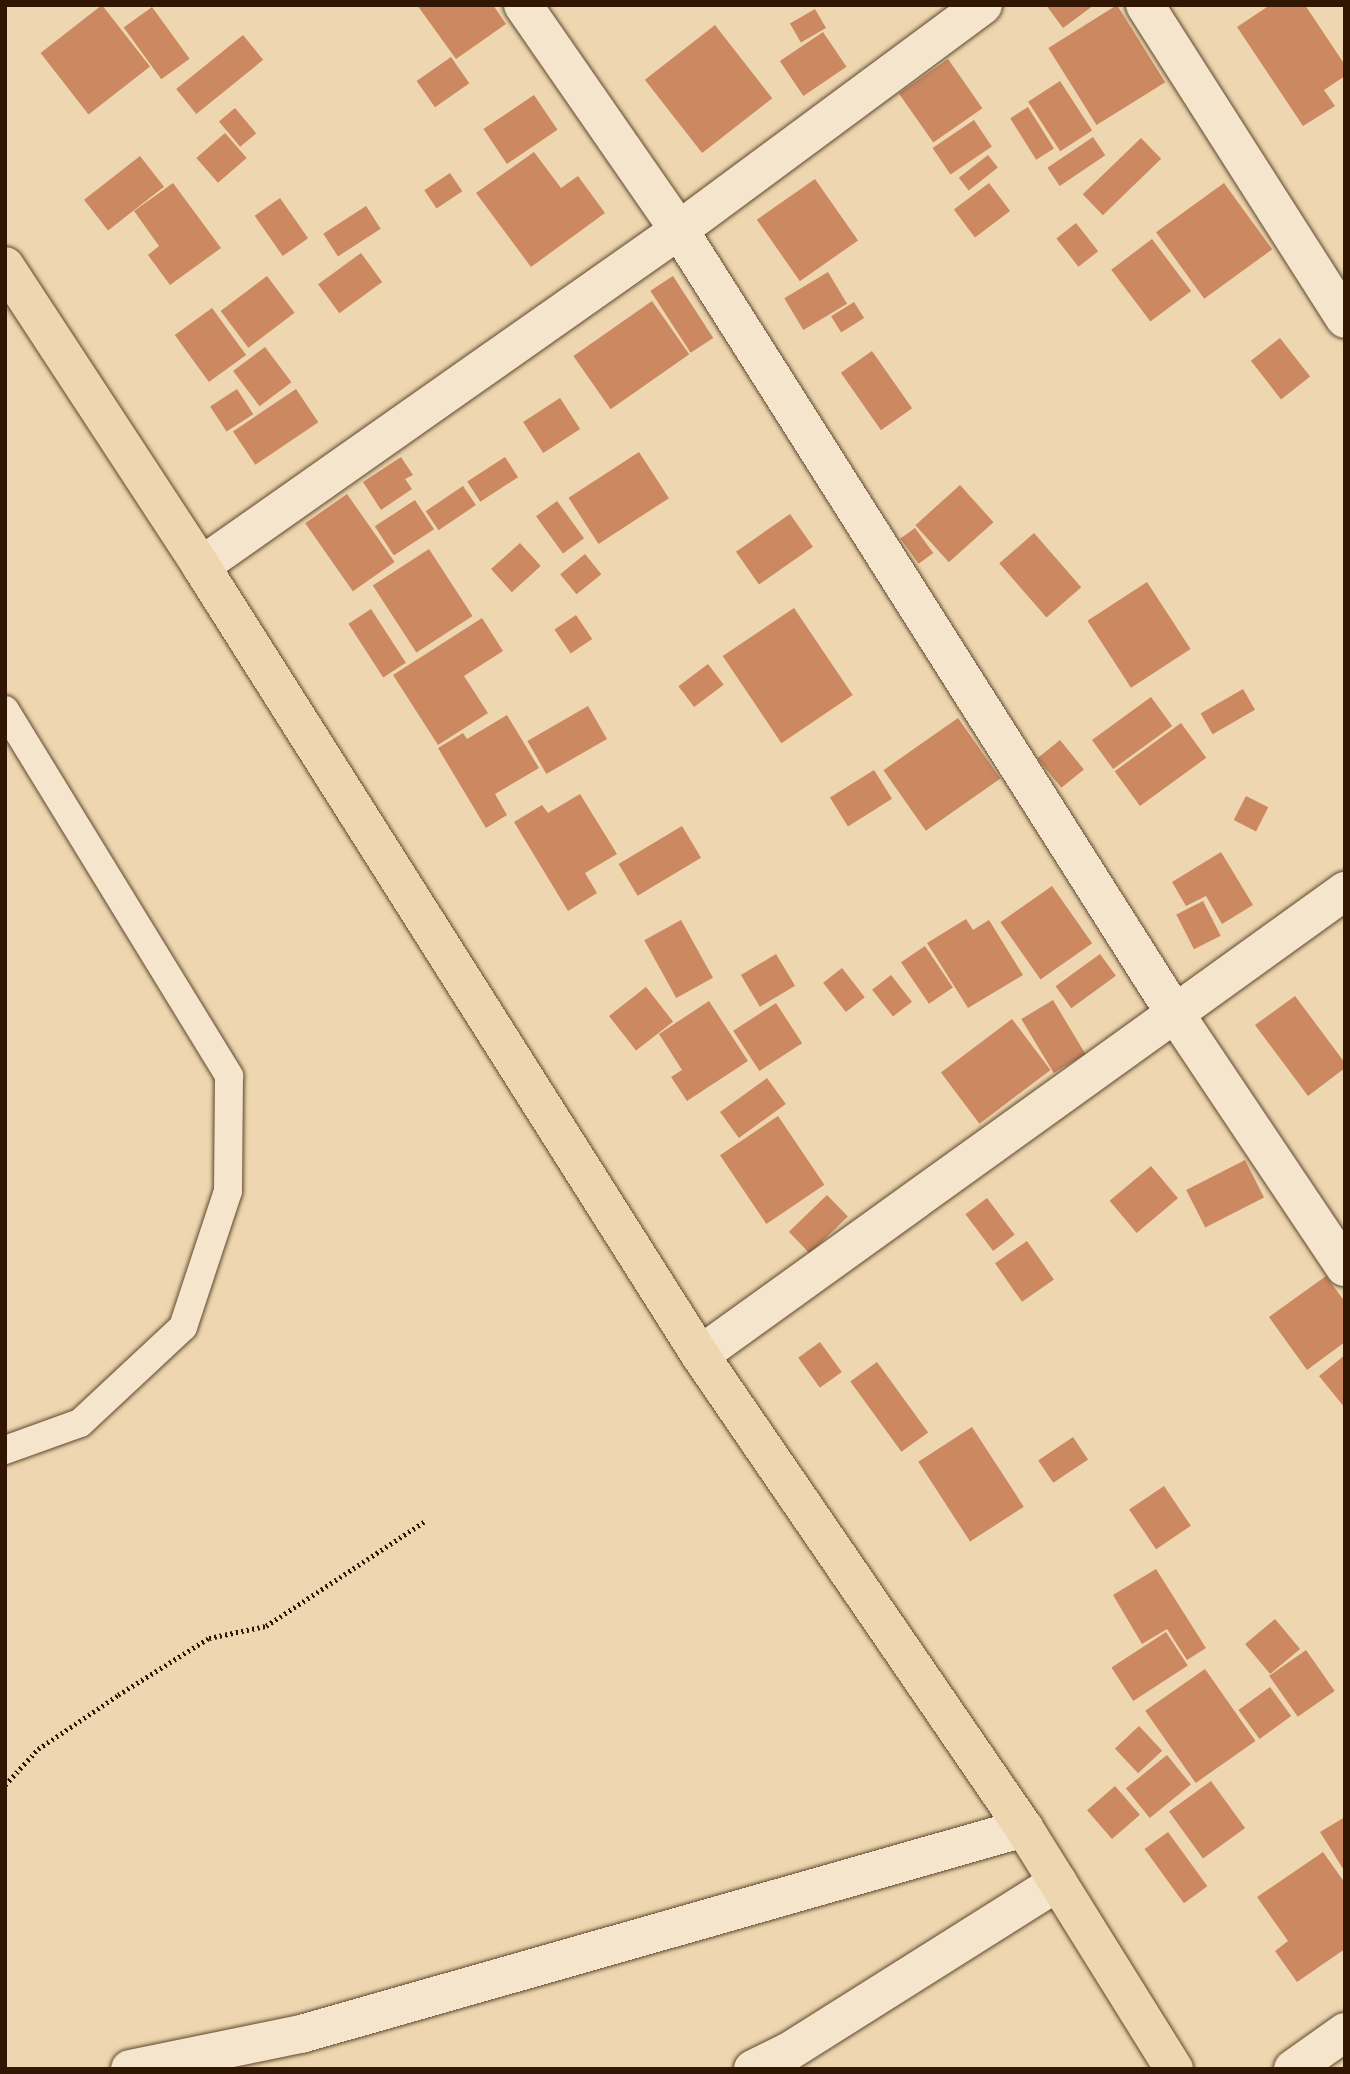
<!DOCTYPE html>
<html>
<head>
<meta charset="utf-8">
<style>
  body { margin:0 }
  #map { position:relative; width:1350px; height:2074px; overflow:hidden; background:#eed7b0; font-family:"Libre Caslon Text",serif }
  div>[style] { position:absolute }
  .building>* { inset:0; background:#cb8861; transform-origin:0 0 }
  .path>* { height:4.5px; margin-top:-2.25px; transform-origin:0; background:repeating-linear-gradient(90deg,#311703 0 2px,transparent 0 5.5px) }
  .roads { filter:drop-shadow(0 0 2px #60472e) drop-shadow(0 0 2px #60472e) }
  .lane>* { height:28px; margin:-14px; padding:0 14px; transform-origin:14px; border-radius:14px; background:#f4e5cc }
  .street>* { height:38px; margin:-19px; padding:0 19px; transform-origin:19px; border-radius:19px; background:#f4e5cc }
  .highway>* { height:38px; margin:-19px; padding:0 19px; transform-origin:19px; border-radius:19px; background:#eed7b0 }
  span { translate:-50% -50%; white-space:nowrap; text-align:center; line-height:1.15; -webkit-text-stroke:6px #f4e5cc; paint-order:stroke }
  .frame { position:absolute; inset:0; border:7px solid #311703; pointer-events:none }
</style>
</head>
<body>
<div id="map">
  <div class="building">
    <div style="left:102px;top:5px;width:78px;height:78px;rotate:52deg"></div>
    <div style="clip-path:polygon(417px 5px,493px 5px,506px 24px,456px 59px)"></div>
    <div style="clip-path:polygon(1046px 5px,1094px 5px,1063px 28px)"></div>
    <div style="left:1117px;top:5px;width:91px;height:81px;rotate:58deg"></div>
    <div style="clip-path:polygon(1270px 5px,1305px 5px,1345px 65px,1345px 76px,1324px 90px,1335px 106px,1303px 126px,1237px 27px)"></div>
    <div style="left:152px;top:7px;width:64px;height:35px;rotate:54deg"></div>
    <div style="left:815px;top:9px;width:22px;height:29px;rotate:60deg"></div>
    <div style="left:715px;top:25px;width:93px;height:89px;rotate:52deg"></div>
    <div style="left:823px;top:32px;width:42px;height:52px;rotate:56deg"></div>
    <div style="left:243px;top:35px;width:32px;height:86px;rotate:51deg"></div>
    <div style="left:451px;top:57px;width:32px;height:42px;rotate:55deg"></div>
    <div style="left:948px;top:59px;width:60px;height:60px;rotate:55deg"></div>
    <div style="left:1060px;top:81px;width:59px;height:38px;rotate:57deg"></div>
    <div style="left:534px;top:95px;width:42px;height:61px;rotate:56deg"></div>
    <div style="left:1028px;top:107px;width:49px;height:21px;rotate:58deg"></div>
    <div style="left:235px;top:108px;width:33px;height:21px;rotate:50deg"></div>
    <div style="left:974px;top:120px;width:32px;height:50px;rotate:56deg"></div>
    <div style="left:225px;top:133px;width:33px;height:38px;rotate:49deg"></div>
    <div style="left:1093px;top:137px;width:22px;height:55px;rotate:56deg"></div>
    <div style="left:1141px;top:138px;width:29px;height:81px;rotate:46deg"></div>
    <div style="clip-path:polygon(534px 152px,561px 188px,578px 176px,605px 213px,531px 267px,476px 193px)"></div>
    <div style="left:988px;top:155px;width:16px;height:37px;rotate:52deg"></div>
    <div style="left:140px;top:156px;width:39px;height:71px;rotate:52deg"></div>
    <div style="left:450px;top:173px;width:22px;height:31px;rotate:56deg"></div>
    <div style="left:815px;top:179px;width:75px;height:71px;rotate:55deg"></div>
    <div style="clip-path:polygon(173px 183px,221px 248px,170px 285px,148px 255px,159px 246px,134px 211px)"></div>
    <div style="left:989px;top:183px;width:35px;height:44px;rotate:53deg"></div>
    <div style="left:1224px;top:183px;width:82px;height:84px;rotate:54deg"></div>
    <div style="left:280px;top:198px;width:49px;height:31px;rotate:55deg"></div>
    <div style="left:366px;top:206px;width:27px;height:51px;rotate:57deg"></div>
    <div style="left:1076px;top:223px;width:36px;height:25px;rotate:52deg"></div>
    <div style="left:1152px;top:239px;width:65px;height:51px;rotate:53deg"></div>
    <div style="left:361px;top:253px;width:36px;height:53px;rotate:54deg"></div>
    <div style="left:828px;top:272px;width:37px;height:51px;rotate:59deg"></div>
    <div style="left:267px;top:276px;width:46px;height:58px;rotate:53deg"></div>
    <div style="left:673px;top:276px;width:74px;height:27px;rotate:57deg"></div>
    <div style="left:652px;top:301px;width:65px;height:96px;rotate:55deg"></div>
    <div style="left:854px;top:302px;width:19px;height:27px;rotate:58deg"></div>
    <div style="left:212px;top:308px;width:58px;height:46px;rotate:54deg"></div>
    <div style="left:1280px;top:338px;width:49px;height:37px;rotate:52deg"></div>
    <div style="left:265px;top:347px;width:44px;height:40px;rotate:53deg"></div>
    <div style="left:872px;top:351px;width:70px;height:38px;rotate:55deg"></div>
    <div style="left:237px;top:389px;width:30px;height:32px;rotate:57deg"></div>
    <div style="left:296px;top:389px;width:40px;height:76px;rotate:56deg"></div>
    <div style="left:560px;top:398px;width:37px;height:44px;rotate:57deg"></div>
    <div style="left:639px;top:452px;width:55px;height:84px;rotate:57deg"></div>
    <div style="clip-path:polygon(401px 457px,413px 475px,405px 479px,412px 489px,381px 510px,363px 482px)"></div>
    <div style="left:505px;top:457px;width:24px;height:45px;rotate:57deg"></div>
    <div style="left:960px;top:485px;width:50px;height:60px;rotate:48deg"></div>
    <div style="left:463px;top:486px;width:23px;height:45px;rotate:56deg"></div>
    <div style="left:347px;top:494px;width:83px;height:51px;rotate:55deg"></div>
    <div style="left:415px;top:500px;width:35px;height:48px;rotate:57deg"></div>
    <div style="left:557px;top:501px;width:46px;height:26px;rotate:54deg"></div>
    <div style="left:790px;top:514px;width:40px;height:66px;rotate:55deg"></div>
    <div style="left:915px;top:528px;width:31px;height:18px;rotate:54deg"></div>
    <div style="left:1034px;top:533px;width:72px;height:46px;rotate:49deg"></div>
    <div style="left:520px;top:543px;width:31px;height:39px;rotate:48deg"></div>
    <div style="left:429px;top:549px;width:80px;height:67px;rotate:57deg"></div>
    <div style="left:585px;top:554px;width:26px;height:32px;rotate:51deg"></div>
    <div style="left:1147px;top:582px;width:80px;height:71px;rotate:57deg"></div>
    <div style="left:794px;top:608px;width:105px;height:86px;rotate:56deg"></div>
    <div style="left:371px;top:609px;width:64px;height:27px;rotate:57deg"></div>
    <div style="left:576px;top:615px;width:29px;height:26px;rotate:56deg"></div>
    <div style="clip-path:polygon(482px 618px,503px 651px,464px 676px,488px 713px,438px 745px,393px 675px)"></div>
    <div style="left:708px;top:664px;width:26px;height:37px;rotate:53deg"></div>
    <div style="left:1243px;top:689px;width:24px;height:49px;rotate:60deg"></div>
    <div style="left:1151px;top:697px;width:36px;height:73px;rotate:54deg"></div>
    <div style="left:588px;top:706px;width:38px;height:70px;rotate:60deg"></div>
    <div style="clip-path:polygon(507px 715px,539px 768px,495px 794px,507px 815px,486px 828px,438px 748px,463px 733px,467px 739px)"></div>
    <div style="left:958px;top:718px;width:74px;height:91px;rotate:55deg"></div>
    <div style="left:1181px;top:723px;width:43px;height:82px;rotate:54deg"></div>
    <div style="left:1060px;top:740px;width:38px;height:29px;rotate:51deg"></div>
    <div style="left:874px;top:770px;width:34px;height:52px;rotate:58deg"></div>
    <div style="clip-path:polygon(580px 794px,617px 854px,585px 873px,597px 893px,568px 911px,514px 822px,542px 805px,548px 813px)"></div>
    <div style="left:1246px;top:796px;width:25px;height:27px;rotate:27deg"></div>
    <div style="left:682px;top:826px;width:37px;height:74px;rotate:59deg"></div>
    <div style="clip-path:polygon(1221px 852px,1253px 905px,1222px 924px,1206px 896px,1186px 906px,1172px 882px)"></div>
    <div style="left:1052px;top:886px;width:70px;height:63px;rotate:55deg"></div>
    <div style="left:1203px;top:901px;width:39px;height:30px;rotate:63deg"></div>
    <div style="clip-path:polygon(966px 919px,973px 930px,989px 920px,1023px 975px,968px 1008px,927px 943px)"></div>
    <div style="left:681px;top:920px;width:66px;height:42px;rotate:61deg"></div>
    <div style="left:925px;top:946px;width:50px;height:29px;rotate:56deg"></div>
    <div style="left:776px;top:954px;width:37px;height:41px;rotate:59deg"></div>
    <div style="left:1100px;top:954px;width:27px;height:55px;rotate:54deg"></div>
    <div style="left:842px;top:968px;width:37px;height:24px;rotate:52deg"></div>
    <div style="left:891px;top:975px;width:34px;height:24px;rotate:52deg"></div>
    <div style="left:646px;top:987px;width:44px;height:47px;rotate:52deg"></div>
    <div style="clip-path:polygon(1295px 996px,1345px 1063px,1345px 1068px,1308px 1096px,1255px 1025px)"></div>
    <div style="left:1053px;top:1000px;width:63px;height:37px;rotate:59deg"></div>
    <div style="clip-path:polygon(709px 1001px,748px 1061px,687px 1101px,671px 1077px,682px 1070px,659px 1034px)"></div>
    <div style="left:776px;top:1003px;width:48px;height:51px;rotate:57deg"></div>
    <div style="left:1012px;top:1019px;width:64px;height:89px;rotate:53deg"></div>
    <div style="left:767px;top:1078px;width:32px;height:58px;rotate:54deg"></div>
    <div style="left:778px;top:1116px;width:83px;height:70px;rotate:56deg"></div>
    <div style="left:1245px;top:1160px;width:42px;height:66px;rotate:63deg"></div>
    <div style="left:1151px;top:1166px;width:42px;height:54px;rotate:50deg"></div>
    <div style="left:827px;top:1195px;width:30px;height:53px;rotate:46deg"></div>
    <div style="left:987px;top:1198px;width:46px;height:27px;rotate:53deg"></div>
    <div style="left:1027px;top:1241px;width:47px;height:39px;rotate:55deg"></div>
    <div style="clip-path:polygon(1326px 1276px,1345px 1302px,1345px 1342px,1307px 1370px,1269px 1317px)"></div>
    <div style="left:820px;top:1342px;width:37px;height:27px;rotate:54deg"></div>
    <div style="clip-path:polygon(1345px 1355px,1345px 1408px,1319px 1376px)"></div>
    <div style="left:877px;top:1362px;width:87px;height:33px;rotate:54deg"></div>
    <div style="left:972px;top:1427px;width:95px;height:64px;rotate:57deg"></div>
    <div style="left:1073px;top:1437px;width:27px;height:42px;rotate:56deg"></div>
    <div style="left:1164px;top:1486px;width:48px;height:42px;rotate:56deg"></div>
    <div style="clip-path:polygon(1156px 1569px,1206px 1648px,1187px 1660px,1167px 1629px,1142px 1644px,1113px 1595px)"></div>
    <div style="left:1275px;top:1619px;width:39px;height:39px;rotate:50deg"></div>
    <div style="left:1166px;top:1632px;width:40px;height:65px;rotate:57deg"></div>
    <div style="left:1306px;top:1650px;width:50px;height:45px;rotate:55deg"></div>
    <div style="left:1205px;top:1669px;width:88px;height:73px;rotate:55deg"></div>
    <div style="left:1270px;top:1687px;width:36px;height:39px;rotate:54deg"></div>
    <div style="left:1139px;top:1726px;width:34px;height:33px;rotate:47deg"></div>
    <div style="left:1167px;top:1755px;width:38px;height:53px;rotate:51deg"></div>
    <div style="left:1211px;top:1781px;width:58px;height:52px;rotate:54deg"></div>
    <div style="left:1115px;top:1786px;width:38px;height:37px;rotate:49deg"></div>
    <div style="clip-path:polygon(1345px 1817px,1345px 1872px,1320px 1832px)"></div>
    <div style="left:1168px;top:1832px;width:67px;height:29px;rotate:54deg"></div>
    <div style="clip-path:polygon(1323px 1852px,1345px 1883px,1345px 1949px,1297px 1982px,1275px 1951px,1288px 1941px,1257px 1897px)"></div>
  </div>
  <div class="path">
    <div style="left:5px;top:1785px;width:49px;rotate:-47.5deg"></div>
    <div style="left:38px;top:1749px;width:97px;rotate:-34deg"></div>
    <div style="left:118px;top:1695px;width:107px;rotate:-32.1deg"></div>
    <div style="left:209px;top:1638px;width:58px;rotate:-11.9deg"></div>
    <div style="left:266px;top:1626px;width:189px;rotate:-33.4deg"></div>
  </div>
  <div class="roads">
    <div class="lane">
      <div style="left:5px;top:710px;width:429px;rotate:58.5deg"></div>
      <div style="left:229px;top:1076px;width:115px;rotate:90.5deg"></div>
      <div style="left:228px;top:1191px;width:143px;rotate:108.3deg"></div>
      <div style="left:183px;top:1327px;width:141px;rotate:137deg"></div>
      <div style="left:80px;top:1423px;width:80px;rotate:160.2deg"></div>
    </div>
    <div class="street">
      <div style="left:523px;top:5px;width:274px;rotate:55.3deg"></div>
      <div style="left:679px;top:230px;width:925px;rotate:57.67deg"></div>
      <div style="left:1174px;top:1012px;width:307px;rotate:56.2deg"></div>
      <div style="left:1145px;top:5px;width:372px;rotate:57.5deg"></div>
      <div style="left:201px;top:566px;width:584px;rotate:-35.1deg"></div>
      <div style="left:679px;top:230px;width:378px;rotate:-36.5deg"></div>
      <div style="left:700px;top:1355px;width:795px;rotate:-35.73deg"></div>
      <div style="left:130px;top:2069px;width:175px;rotate:-11.6deg"></div>
      <div style="left:301px;top:2034px;width:752px;rotate:-15.9deg"></div>
      <div style="left:753px;top:2069px;width:39px;rotate:-26deg"></div>
      <div style="left:788px;top:2052px;width:319px;rotate:-32.2deg"></div>
      <div style="left:1293px;top:2069px;width:64px;rotate:-35.4deg"></div>
    </div>
    <div class="highway">
      <div style="left:5px;top:266px;width:358px;rotate:56.8deg"></div>
      <div style="left:201px;top:566px;width:934px;rotate:57.69deg"></div>
      <div style="left:700px;top:1355px;width:573px;rotate:55.59deg"></div>
      <div style="left:1024px;top:1828px;width:284px;rotate:58.1deg"></div>
    </div>
  </div>
  <div class="frame"></div>
</div>
</body>
</html>
